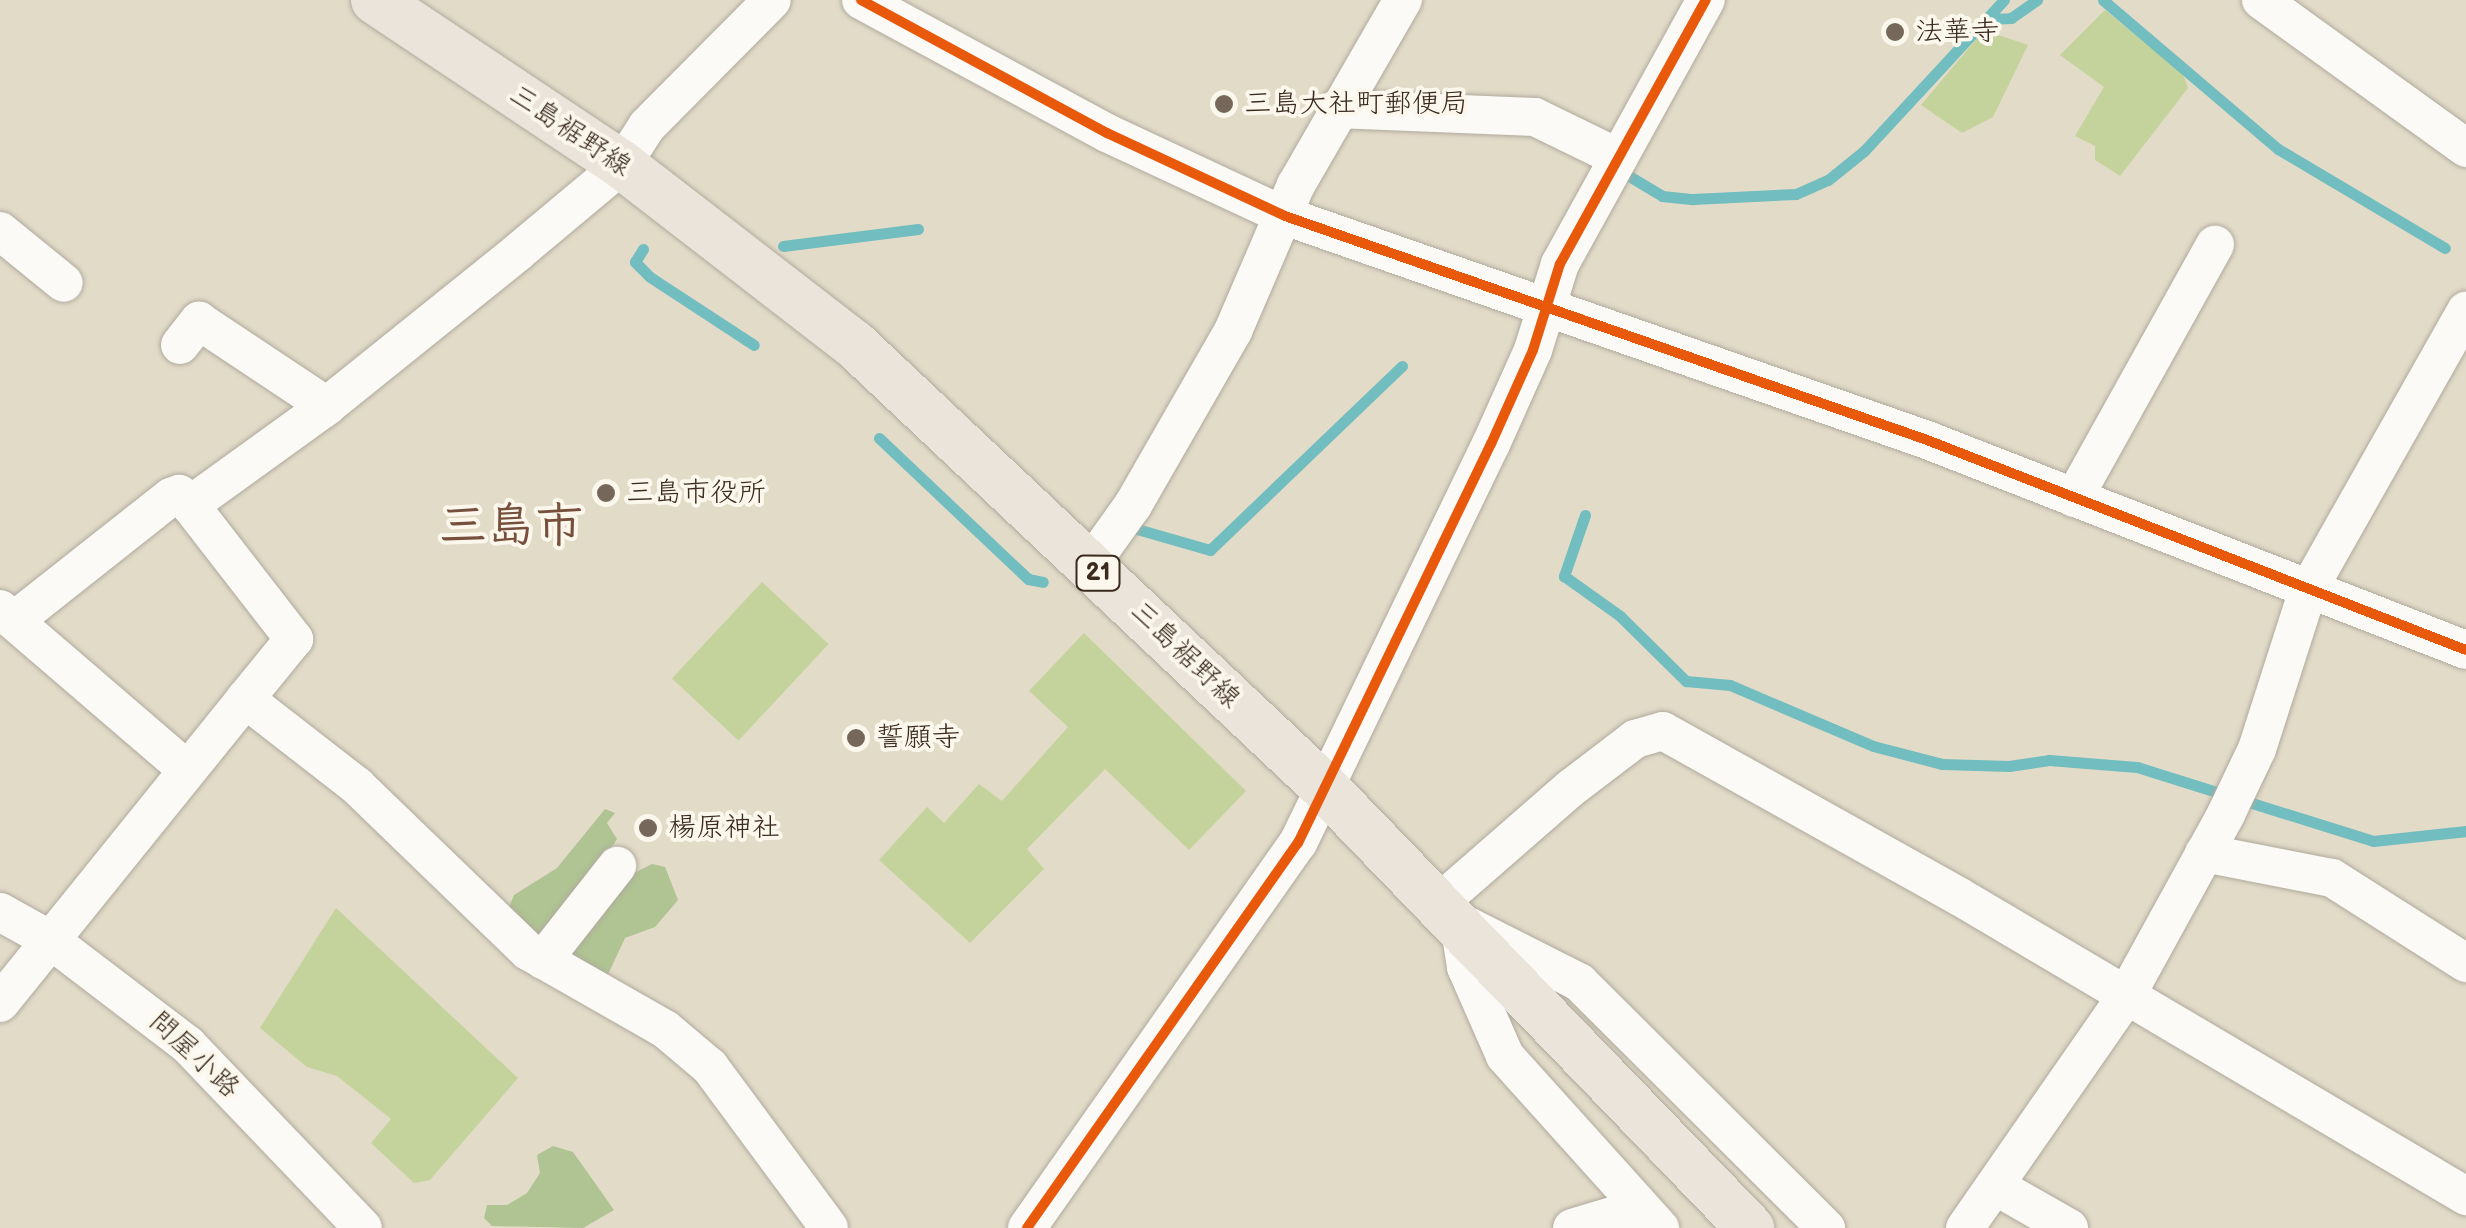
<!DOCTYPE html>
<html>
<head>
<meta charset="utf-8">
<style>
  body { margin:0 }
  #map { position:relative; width:2466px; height:1228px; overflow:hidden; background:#e2dbc8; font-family:"Balsamiq Sans","Klee One",sans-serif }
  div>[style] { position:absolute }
  .green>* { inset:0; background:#c3d39b; transform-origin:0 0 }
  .forest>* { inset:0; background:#afc393 }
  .stream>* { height:11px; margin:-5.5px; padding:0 5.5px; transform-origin:5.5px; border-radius:5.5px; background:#71bdbf }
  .roads { filter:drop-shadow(0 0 2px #b0aa9d) drop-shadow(0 0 2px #b0aa9d) }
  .minor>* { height:38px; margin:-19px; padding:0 19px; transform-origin:19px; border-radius:19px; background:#fbfaf7 }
  .major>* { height:48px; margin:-24px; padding:0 24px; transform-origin:24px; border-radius:24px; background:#ebe4db }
  .cycleway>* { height:10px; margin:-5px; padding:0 5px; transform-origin:5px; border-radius:5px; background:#e8590c }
  .dots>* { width:28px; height:28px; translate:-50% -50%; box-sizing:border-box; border:5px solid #fbf7ec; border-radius:50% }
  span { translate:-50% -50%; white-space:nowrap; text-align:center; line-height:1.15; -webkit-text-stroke:8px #fbf7ec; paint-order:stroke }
  .shield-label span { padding:2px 8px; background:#fbf7ec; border:2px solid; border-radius:8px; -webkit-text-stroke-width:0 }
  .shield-label { font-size:25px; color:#3b2a1e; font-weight:700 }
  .poi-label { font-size:28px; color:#3b2a1e }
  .left { translate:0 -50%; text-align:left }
  .street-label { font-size:28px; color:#3b2a1e }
  .town-label { font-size:48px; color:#76503c; font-weight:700 }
</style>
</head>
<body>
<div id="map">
  <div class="green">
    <div style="clip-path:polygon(2105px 10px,2183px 74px,2188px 88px,2120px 176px,2095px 160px,2095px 146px,2075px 136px,2104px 87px,2060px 55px)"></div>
    <div style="clip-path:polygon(1984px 30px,2028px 45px,1993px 117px,1962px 133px,1921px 105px)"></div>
    <div style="left:762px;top:582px;width:91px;height:132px;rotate:43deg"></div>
    <div style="clip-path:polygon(1084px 633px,1246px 791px,1189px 850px,1105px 769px,1027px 849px,1044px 869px,970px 943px,879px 860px,927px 807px,944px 823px,979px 784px,1002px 801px,1068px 727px,1029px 691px)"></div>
    <div style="clip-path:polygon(336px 908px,518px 1078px,430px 1180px,414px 1183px,371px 1143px,391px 1119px,337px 1076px,307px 1067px,260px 1028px)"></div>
  </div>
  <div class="forest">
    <div style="clip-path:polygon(605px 809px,615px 813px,607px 823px,617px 839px,607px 855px,626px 877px,652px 864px,665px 867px,678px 900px,655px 927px,625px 938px,604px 983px,514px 925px,509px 907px,514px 895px,557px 868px)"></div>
    <div style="clip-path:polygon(553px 1146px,573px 1152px,614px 1210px,583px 1228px,492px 1226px,484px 1218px,487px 1205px,507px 1205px,527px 1193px,540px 1173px,537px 1155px)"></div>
  </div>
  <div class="stream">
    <div style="left:2103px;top:0;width:230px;rotate:40.4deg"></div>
    <div style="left:2278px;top:149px;width:194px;rotate:30.7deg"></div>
    <div style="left:1986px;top:19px;width:25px;rotate:-2deg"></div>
    <div style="left:2011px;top:18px;width:32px;rotate:-35deg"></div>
    <div style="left:1629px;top:176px;width:39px;rotate:31deg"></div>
    <div style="left:1662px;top:196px;width:31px;rotate:6deg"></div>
    <div style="left:1693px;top:199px;width:103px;rotate:-2.8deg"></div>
    <div style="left:1796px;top:194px;width:35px;rotate:-24deg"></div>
    <div style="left:1828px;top:180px;width:46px;rotate:-38.9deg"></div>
    <div style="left:1864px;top:151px;width:206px;rotate:-47.2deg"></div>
    <div style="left:783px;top:246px;width:136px;rotate:-7.2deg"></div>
    <div style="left:643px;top:249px;width:15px;rotate:122deg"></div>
    <div style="left:635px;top:262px;width:21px;rotate:45deg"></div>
    <div style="left:650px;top:277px;width:124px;rotate:33.2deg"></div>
    <div style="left:879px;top:438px;width:205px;rotate:43.4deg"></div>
    <div style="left:1028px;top:579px;width:15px;rotate:11deg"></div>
    <div style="left:1585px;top:515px;width:65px;rotate:109deg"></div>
    <div style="left:1564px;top:576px;width:69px;rotate:35.5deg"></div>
    <div style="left:1620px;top:616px;width:93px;rotate:44.6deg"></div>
    <div style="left:1686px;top:681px;width:44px;rotate:5.2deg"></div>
    <div style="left:1730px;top:685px;width:155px;rotate:23.1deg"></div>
    <div style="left:1873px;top:746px;width:71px;rotate:14.6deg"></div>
    <div style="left:1942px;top:764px;width:67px;rotate:1.7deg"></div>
    <div style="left:2009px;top:766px;width:40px;rotate:-8.5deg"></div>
    <div style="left:2049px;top:760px;width:88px;rotate:4.5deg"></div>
    <div style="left:2137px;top:767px;width:247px;rotate:17.4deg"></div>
    <div style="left:2373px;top:841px;width:94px;rotate:-6.1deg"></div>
    <div style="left:1137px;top:529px;width:76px;rotate:16deg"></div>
    <div style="left:1210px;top:550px;width:266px;rotate:-43.8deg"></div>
  </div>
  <div class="roads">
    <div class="minor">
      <div style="left:861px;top:0;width:280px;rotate:28.4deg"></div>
      <div style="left:1107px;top:133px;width:196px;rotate:25deg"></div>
      <div style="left:1285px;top:216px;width:680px;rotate:19.23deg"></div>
      <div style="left:1927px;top:440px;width:578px;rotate:21.29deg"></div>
      <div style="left:2261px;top:0;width:253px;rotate:35.8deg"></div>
      <div style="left:1336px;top:109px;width:199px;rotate:2.3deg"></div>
      <div style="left:1535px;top:117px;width:93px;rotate:26deg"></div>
      <div style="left:0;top:231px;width:82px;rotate:39.1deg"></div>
      <div style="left:180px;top:345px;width:31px;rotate:-52deg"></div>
      <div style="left:199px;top:321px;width:154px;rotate:33.6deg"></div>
      <div style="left:2074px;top:498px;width:290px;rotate:-60.9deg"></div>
      <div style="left:190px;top:505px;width:170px;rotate:52.2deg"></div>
      <div style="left:294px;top:639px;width:77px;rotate:129.2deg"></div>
      <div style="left:1090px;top:565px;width:74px;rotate:-54.4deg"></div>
      <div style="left:1133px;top:505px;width:201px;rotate:-60.1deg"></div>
      <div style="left:1233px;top:331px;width:159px;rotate:-66.7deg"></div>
      <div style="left:1296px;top:185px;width:214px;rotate:-60deg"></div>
      <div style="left:0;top:609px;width:243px;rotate:40.7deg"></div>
      <div style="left:15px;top:620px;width:199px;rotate:-38.3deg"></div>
      <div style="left:171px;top:497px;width:9px;rotate:-21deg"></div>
      <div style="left:179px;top:494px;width:16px;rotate:45deg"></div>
      <div style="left:190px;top:505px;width:164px;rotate:-35.8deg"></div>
      <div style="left:323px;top:409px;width:250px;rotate:-38.8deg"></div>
      <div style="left:518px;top:252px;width:136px;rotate:-39.9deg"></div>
      <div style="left:622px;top:165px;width:46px;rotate:-57.3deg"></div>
      <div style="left:647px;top:126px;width:177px;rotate:-45.2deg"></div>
      <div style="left:2204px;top:853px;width:130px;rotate:11.1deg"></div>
      <div style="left:2332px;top:878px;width:159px;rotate:32.4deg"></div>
      <div style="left:1439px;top:903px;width:175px;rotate:-41.1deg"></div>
      <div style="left:1571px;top:788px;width:81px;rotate:-37.4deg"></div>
      <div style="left:1635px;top:739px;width:29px;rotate:-16deg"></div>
      <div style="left:1663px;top:731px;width:340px;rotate:29.2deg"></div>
      <div style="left:1960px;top:897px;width:588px;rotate:30.58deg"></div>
      <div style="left:0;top:912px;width:56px;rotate:28.9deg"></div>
      <div style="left:49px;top:939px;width:175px;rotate:37.3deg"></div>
      <div style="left:188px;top:1045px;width:253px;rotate:46.3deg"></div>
      <div style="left:1459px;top:922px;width:46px;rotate:81.2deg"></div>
      <div style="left:1466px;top:967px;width:97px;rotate:66.3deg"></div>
      <div style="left:1505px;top:1056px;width:232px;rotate:48deg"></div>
      <div style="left:1462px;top:923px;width:131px;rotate:26.8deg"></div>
      <div style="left:1579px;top:982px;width:349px;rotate:44.9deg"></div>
      <div style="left:543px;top:960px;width:120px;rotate:-51.8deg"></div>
      <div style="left:0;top:1003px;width:390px;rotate:-51.1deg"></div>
      <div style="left:245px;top:699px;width:142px;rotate:37.8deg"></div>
      <div style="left:357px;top:786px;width:238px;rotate:44deg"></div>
      <div style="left:528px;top:951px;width:158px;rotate:29.7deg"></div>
      <div style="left:665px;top:1029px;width:59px;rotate:40.2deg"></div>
      <div style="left:710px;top:1067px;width:200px;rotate:53.5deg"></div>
      <div style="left:1997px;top:1187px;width:83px;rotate:29.7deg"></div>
      <div style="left:1027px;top:1228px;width:471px;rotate:-54.9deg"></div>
      <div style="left:1298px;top:843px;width:443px;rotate:-64.2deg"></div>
      <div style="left:1491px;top:444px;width:103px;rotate:-65.9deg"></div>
      <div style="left:1533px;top:350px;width:90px;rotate:-72.6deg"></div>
      <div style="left:1560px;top:264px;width:302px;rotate:-61.1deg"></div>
      <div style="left:1572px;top:1228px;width:70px;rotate:-16.6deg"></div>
      <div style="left:1965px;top:1228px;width:280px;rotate:-55.2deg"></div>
      <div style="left:2125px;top:998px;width:210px;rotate:-61.2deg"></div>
      <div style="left:2226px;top:814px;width:72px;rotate:-64.5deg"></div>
      <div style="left:2257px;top:749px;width:167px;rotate:-72.2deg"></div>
      <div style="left:2308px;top:590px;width:321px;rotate:-60.5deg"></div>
    </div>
    <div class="major">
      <div style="left:375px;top:0;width:297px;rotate:33.7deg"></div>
      <div style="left:622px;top:165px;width:293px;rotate:37.7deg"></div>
      <div style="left:854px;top:344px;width:644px;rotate:43.3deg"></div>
      <div style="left:1323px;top:786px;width:615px;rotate:45.99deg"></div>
    </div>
  </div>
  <div class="cycleway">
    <div style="left:861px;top:0;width:280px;rotate:28.4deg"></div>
    <div style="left:1107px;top:133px;width:196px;rotate:25deg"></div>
    <div style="left:1285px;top:216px;width:680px;rotate:19.23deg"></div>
    <div style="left:1927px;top:440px;width:578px;rotate:21.29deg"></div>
    <div style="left:1027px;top:1228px;width:471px;rotate:-54.9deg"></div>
    <div style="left:1298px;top:843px;width:443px;rotate:-64.2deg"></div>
    <div style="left:1491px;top:444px;width:103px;rotate:-65.9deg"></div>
    <div style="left:1533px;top:350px;width:90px;rotate:-72.6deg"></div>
    <div style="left:1560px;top:264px;width:302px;rotate:-61.1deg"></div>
  </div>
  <div class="dots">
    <div style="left:1895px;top:32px;background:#75685a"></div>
    <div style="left:1224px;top:104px;background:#75685a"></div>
    <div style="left:606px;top:493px;background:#75685a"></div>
    <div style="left:856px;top:738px;background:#75685a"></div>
    <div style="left:648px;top:828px;background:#75685a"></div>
  </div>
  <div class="shield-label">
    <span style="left:1098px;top:573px">21</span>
  </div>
  <div class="poi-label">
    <span class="left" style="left:1915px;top:32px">法華寺</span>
    <span class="left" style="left:1244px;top:104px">三島大社町郵便局</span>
    <span class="left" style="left:626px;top:493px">三島市役所</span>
    <span class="left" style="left:876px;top:738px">誓願寺</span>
    <span class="left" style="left:668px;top:828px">楊原神社</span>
  </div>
  <div class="street-label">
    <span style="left:570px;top:131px;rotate:34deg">三島裾野線</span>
    <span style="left:1185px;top:655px;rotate:44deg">三島裾野線</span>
    <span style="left:194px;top:1055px;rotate:43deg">問屋小路</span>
  </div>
  <div class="town-label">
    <span style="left:511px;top:527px">三島市</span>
  </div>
</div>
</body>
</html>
